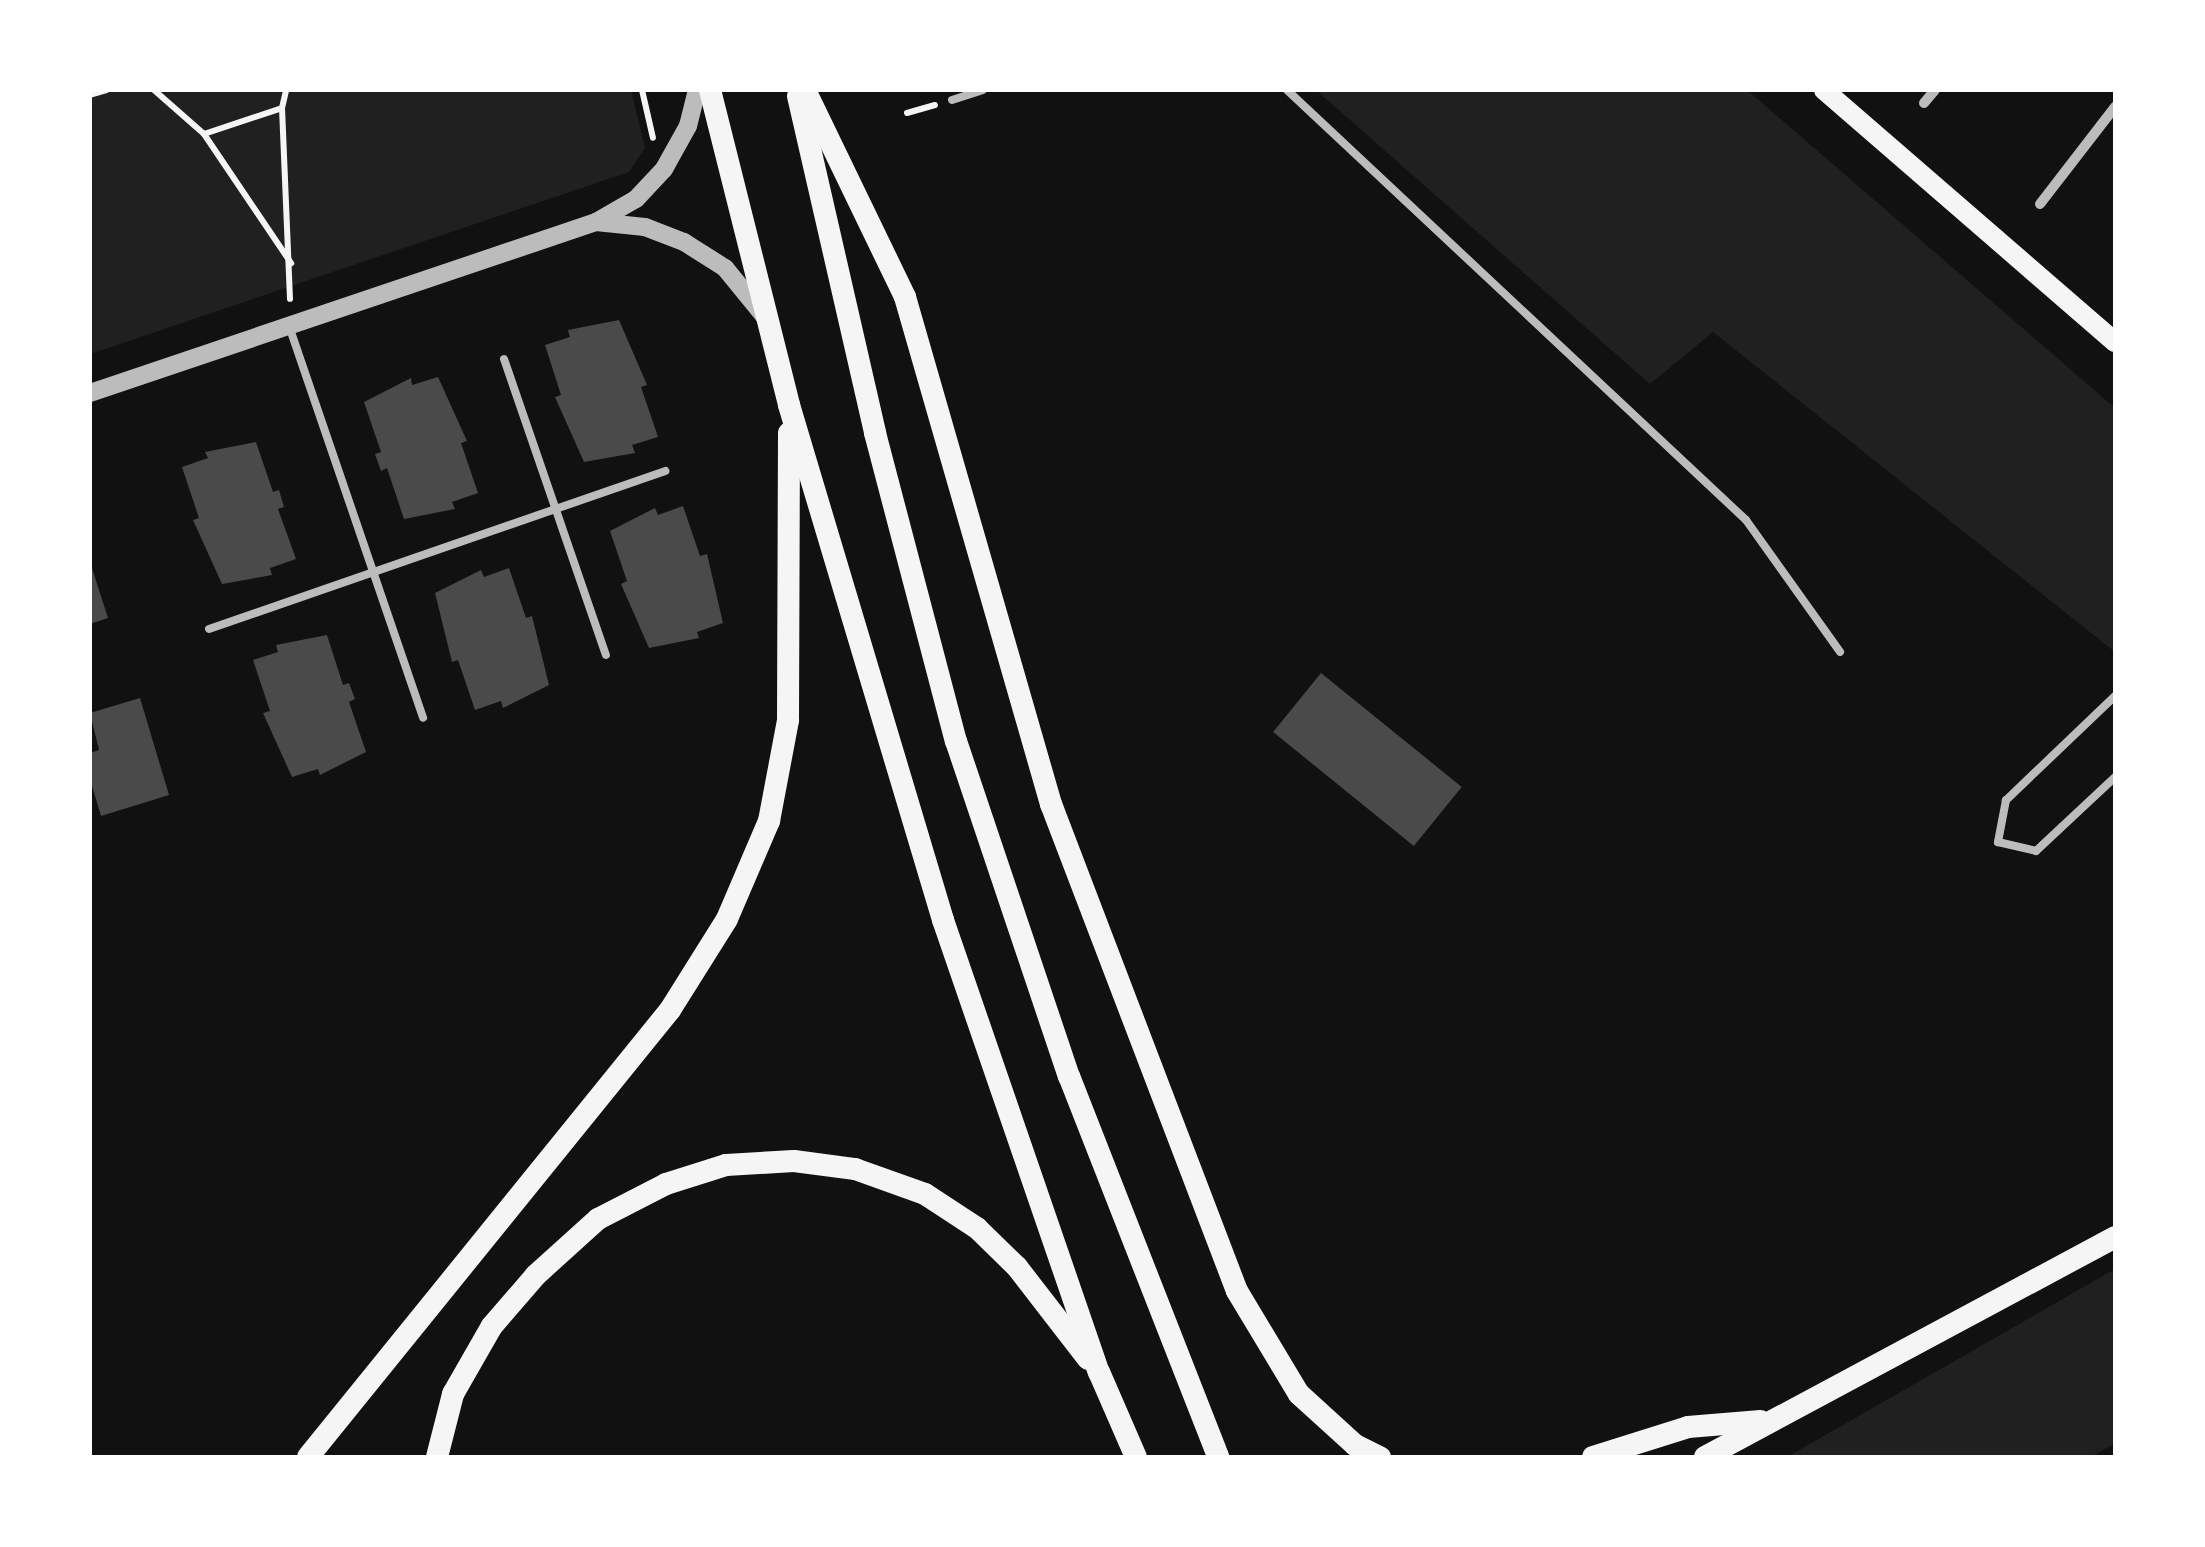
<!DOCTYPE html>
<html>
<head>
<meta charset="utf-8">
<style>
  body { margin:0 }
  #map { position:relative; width:2205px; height:1547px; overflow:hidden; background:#111; font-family:"Playfair Display",serif }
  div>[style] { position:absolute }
  .green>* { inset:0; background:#202020 }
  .building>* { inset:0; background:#4a4a4a; transform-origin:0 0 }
  .path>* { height:6px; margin:-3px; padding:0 3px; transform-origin:3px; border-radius:3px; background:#f5f5f5 }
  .service>* { height:8px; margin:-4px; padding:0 4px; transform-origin:4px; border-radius:4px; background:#bcbcbc }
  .minor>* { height:10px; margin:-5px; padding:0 5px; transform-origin:5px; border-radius:5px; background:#bcbcbc }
  .tertiary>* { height:18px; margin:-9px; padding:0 9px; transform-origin:9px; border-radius:9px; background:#bcbcbc }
  .secondary>* { height:20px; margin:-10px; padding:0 10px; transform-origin:10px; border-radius:10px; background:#f5f5f5 }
  .primary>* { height:22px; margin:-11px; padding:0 11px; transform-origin:11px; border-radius:11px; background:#f5f5f5 }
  span { translate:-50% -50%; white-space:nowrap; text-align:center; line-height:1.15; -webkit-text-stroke:10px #fff; paint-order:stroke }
  .frame { position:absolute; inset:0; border:92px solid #fff; pointer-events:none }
</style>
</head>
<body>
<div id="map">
  <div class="green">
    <div style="clip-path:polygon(90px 90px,631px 90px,645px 148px,629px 172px,90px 354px)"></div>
    <div style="clip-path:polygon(1316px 90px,1747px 90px,2115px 408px,2115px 652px,1713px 332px,1650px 384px)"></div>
    <div style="clip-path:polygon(2115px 1269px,2115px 1443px,2091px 1457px,1787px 1457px)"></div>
  </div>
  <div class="building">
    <div style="clip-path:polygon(619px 320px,647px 385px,641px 387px,658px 437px,632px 445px,635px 453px,584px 462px,555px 397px,561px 395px,545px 345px,570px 337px,568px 330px)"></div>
    <div style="clip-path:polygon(438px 377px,467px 441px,461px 443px,478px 493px,452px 502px,455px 509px,404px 519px,387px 468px,381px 471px,375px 454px,381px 452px,364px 402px,411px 378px,412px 385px)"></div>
    <div style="clip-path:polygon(256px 442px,273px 492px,279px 490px,284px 507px,278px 509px,296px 559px,270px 568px,272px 575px,222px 584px,193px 520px,199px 518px,182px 467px,208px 458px,205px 452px)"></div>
    <div style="clip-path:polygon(683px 506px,700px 556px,707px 554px,723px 623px,697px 632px,699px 638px,649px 648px,621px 584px,627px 581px,610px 531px,655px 508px,658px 515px)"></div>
    <div style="clip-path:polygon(90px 562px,108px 618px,90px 624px)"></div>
    <div style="clip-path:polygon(509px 568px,526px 618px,532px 616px,549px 685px,503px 708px,501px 701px,475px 710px,458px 660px,452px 662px,435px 593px,481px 570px,484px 577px)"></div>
    <div style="clip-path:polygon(327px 635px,343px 685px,349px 683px,355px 699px,349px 702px,366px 752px,320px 775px,318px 769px,292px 777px,263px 713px,270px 711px,253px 660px,278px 652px,276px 645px)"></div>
    <div style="left:1321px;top:673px;width:181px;height:76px;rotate:39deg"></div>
    <div style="clip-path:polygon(140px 698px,169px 795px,101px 816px,90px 779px,90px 753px,99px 750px,90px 713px)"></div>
  </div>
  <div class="path">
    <div style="left:154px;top:90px;width:67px;rotate:41.3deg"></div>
    <div style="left:204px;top:134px;width:82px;rotate:-18.4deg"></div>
    <div style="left:282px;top:108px;width:18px;rotate:-77deg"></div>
    <div style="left:642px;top:90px;width:49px;rotate:77.1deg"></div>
    <div style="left:90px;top:95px;width:17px;rotate:-17deg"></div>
    <div style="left:282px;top:108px;width:191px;rotate:87.6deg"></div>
    <div style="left:907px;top:113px;width:29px;rotate:-16deg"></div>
    <div style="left:204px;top:134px;width:156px;rotate:56deg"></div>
  </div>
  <div class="service">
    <div style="left:1287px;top:90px;width:629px;rotate:43.13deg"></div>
    <div style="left:1746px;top:520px;width:162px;rotate:54.5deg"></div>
    <div style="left:952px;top:100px;width:32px;rotate:-18deg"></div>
    <div style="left:289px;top:326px;width:414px;rotate:71.1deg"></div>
    <div style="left:504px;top:359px;width:313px;rotate:71deg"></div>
    <div style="left:209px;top:629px;width:483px;rotate:-19.1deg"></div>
    <div style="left:2115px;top:696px;width:151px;rotate:136.3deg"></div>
    <div style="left:2006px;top:800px;width:43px;rotate:100.8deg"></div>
    <div style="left:1998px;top:842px;width:39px;rotate:13deg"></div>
    <div style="left:2036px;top:851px;width:108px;rotate:-43.1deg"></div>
  </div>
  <div class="minor">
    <div style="left:1924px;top:103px;width:17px;rotate:-50deg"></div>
    <div style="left:2040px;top:204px;width:123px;rotate:-52.3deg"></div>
  </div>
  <div class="tertiary">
    <div style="left:596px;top:222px;width:49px;rotate:5.8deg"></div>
    <div style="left:645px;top:227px;width:42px;rotate:21deg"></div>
    <div style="left:684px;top:242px;width:49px;rotate:32.4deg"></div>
    <div style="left:725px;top:268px;width:63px;rotate:50.8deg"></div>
    <div style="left:90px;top:393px;width:534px;rotate:-18.67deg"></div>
    <div style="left:596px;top:222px;width:46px;rotate:-29.9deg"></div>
    <div style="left:636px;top:199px;width:41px;rotate:-47deg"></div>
    <div style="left:664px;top:169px;width:49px;rotate:-60.8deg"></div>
    <div style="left:688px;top:126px;width:37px;rotate:-76deg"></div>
  </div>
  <div class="secondary">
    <div style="left:1824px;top:90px;width:385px;rotate:40.9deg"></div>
  </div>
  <div class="primary">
    <div style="left:710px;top:90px;width:325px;rotate:75.9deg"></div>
    <div style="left:789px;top:405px;width:538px;rotate:73.35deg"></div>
    <div style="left:943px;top:920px;width:478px;rotate:71deg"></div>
    <div style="left:1099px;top:1372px;width:93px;rotate:66.5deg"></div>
    <div style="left:805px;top:90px;width:230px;rotate:64.2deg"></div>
    <div style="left:905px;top:297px;width:528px;rotate:73.94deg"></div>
    <div style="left:1051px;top:804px;width:521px;rotate:69.1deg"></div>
    <div style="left:1237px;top:1291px;width:120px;rotate:59deg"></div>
    <div style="left:1299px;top:1394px;width:76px;rotate:42.3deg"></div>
    <div style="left:1355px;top:1445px;width:28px;rotate:26deg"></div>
    <div style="left:798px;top:96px;width:346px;rotate:77.1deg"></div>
    <div style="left:875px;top:433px;width:318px;rotate:75.3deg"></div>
    <div style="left:956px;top:741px;width:354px;rotate:71.4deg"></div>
    <div style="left:1069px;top:1076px;width:409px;rotate:68.6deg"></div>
    <div style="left:308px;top:1457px;width:575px;rotate:-51deg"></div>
    <div style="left:670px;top:1010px;width:107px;rotate:-57.9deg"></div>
    <div style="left:727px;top:919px;width:107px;rotate:-66.8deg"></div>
    <div style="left:769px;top:821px;width:103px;rotate:-79.3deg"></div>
    <div style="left:788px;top:720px;width:287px;rotate:-89.8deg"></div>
    <div style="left:437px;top:1457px;width:65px;rotate:-75.7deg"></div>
    <div style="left:453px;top:1394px;width:78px;rotate:-60.2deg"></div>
    <div style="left:492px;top:1326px;width:67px;rotate:-49.2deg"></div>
    <div style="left:536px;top:1275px;width:84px;rotate:-42.1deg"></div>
    <div style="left:598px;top:1219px;width:76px;rotate:-27.2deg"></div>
    <div style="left:666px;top:1184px;width:63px;rotate:-17.6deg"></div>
    <div style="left:726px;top:1165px;width:68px;rotate:-3.4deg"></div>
    <div style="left:794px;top:1161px;width:62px;rotate:7.5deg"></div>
    <div style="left:855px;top:1169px;width:74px;rotate:19.7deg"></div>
    <div style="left:925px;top:1194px;width:62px;rotate:33.2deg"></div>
    <div style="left:977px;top:1228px;width:56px;rotate:44.3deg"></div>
    <div style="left:1017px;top:1267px;width:116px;rotate:52.3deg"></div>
    <div style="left:1593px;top:1457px;width:100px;rotate:-17.5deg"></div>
    <div style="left:1688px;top:1427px;width:73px;rotate:-4.7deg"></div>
    <div style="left:1705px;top:1457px;width:465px;rotate:-28.2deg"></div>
  </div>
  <div class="frame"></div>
</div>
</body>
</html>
